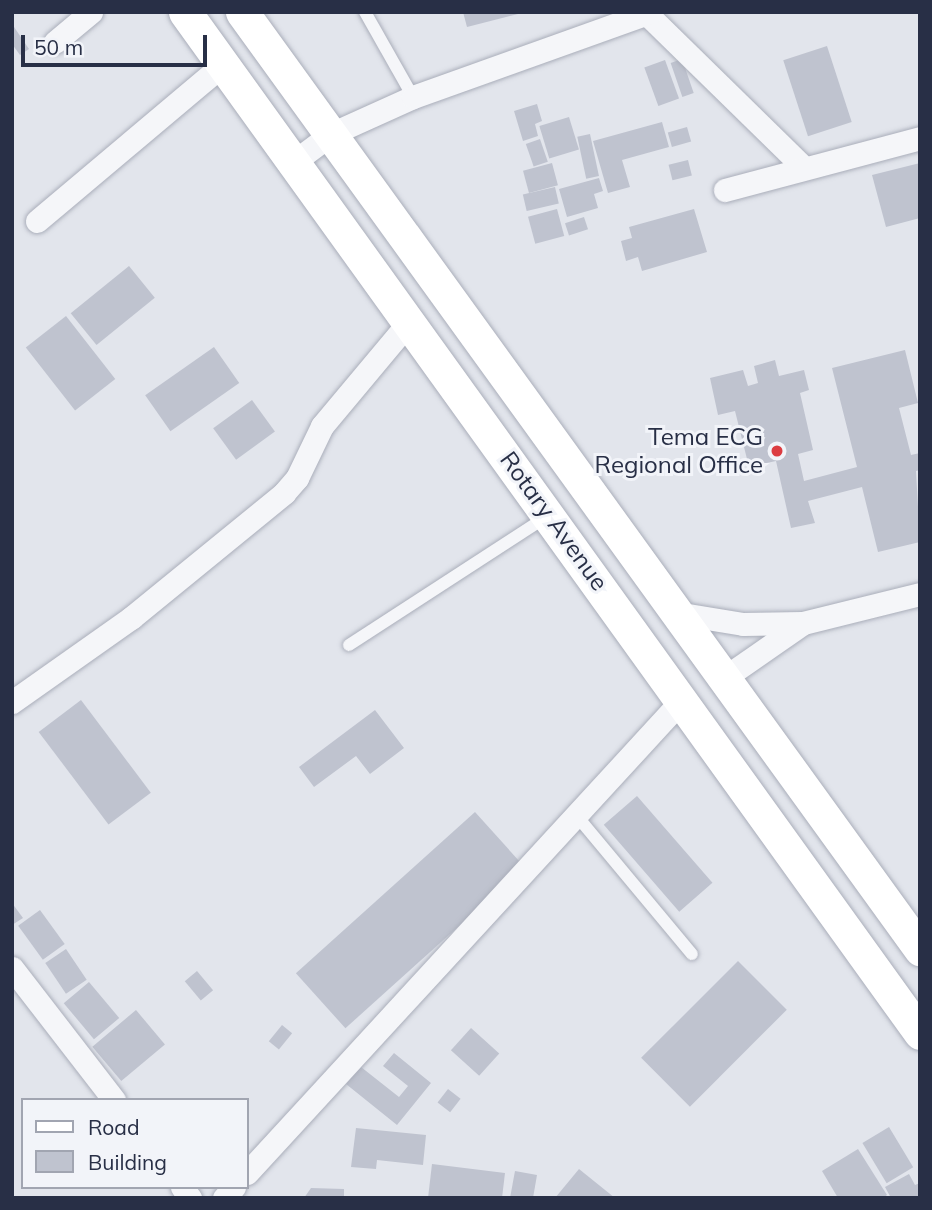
<!DOCTYPE html>
<html>
<head>
<meta charset="utf-8">
<style>
  body { margin:0 }
  #map { position:relative; width:932px; height:1210px; overflow:hidden; background:#e2e5ec; font-family:Mulish,sans-serif }
  div>[style] { position:absolute }
  .building>* { inset:0; background:#bfc3cf; transform-origin:0 0 }
  .roads { filter:drop-shadow(0 0 2px #aaaeba) drop-shadow(0 0 2px #aaaeba) }
  .service>* { height:12px; margin:-6px; padding:0 6px; transform-origin:6px; border-radius:6px; background:#f5f6f9 }
  .minor>* { height:23px; margin:-11.5px; padding:0 11.5px; transform-origin:11.5px; border-radius:11.5px; background:#f5f6f9 }
  .secondary>* { height:33px; margin:-16.5px; padding:0 16.5px; transform-origin:16.5px; border-radius:16.5px; background:#fff }
  .dots>* { width:19px; height:19px; translate:-50% -50%; box-sizing:border-box; border:4px solid #f2f4f9; border-radius:50% }
  span { translate:-50% -50%; white-space:nowrap; text-align:center; line-height:1.15; -webkit-text-stroke:6px #f2f4f9; paint-order:stroke }
  .poi-label { font-size:24px; color:#282f46 }
  .right { translate:-100% -50%; text-align:right }
  .street-label { font-size:24px; color:#282f46 }
  .frame { position:absolute; inset:0; border:14px solid #282f46; pointer-events:none }
  .legend { position:absolute; left:21px; top:1098px; width:228px; height:91px; box-sizing:border-box; background:#f2f4f9; border:2px solid #a1a5b1; margin:0; padding:9px 12px; list-style:none; font-size:21px; color:#282f46 }
  .legend li { display:flex; align-items:center; gap:14px; height:35px }
  .legend b { width:35px; border:2px solid #a1a5b1 }
  .scale { position:absolute; left:21px; top:35px; width:186px; height:32px; box-sizing:border-box; border:4px solid #282f46; border-top:0; padding-left:9px; font-size:21px; line-height:24px; white-space:nowrap; color:#282f46; -webkit-text-stroke:5px #f2f4f9; paint-order:stroke }
</style>
</head>
<body>
<div id="map">
  <div class="building">
    <div style="clip-path:polygon(463px 12px,522px 12px,522px 13px,467px 27px)"></div>
    <div style="clip-path:polygon(12px 24px,29px 49px,20px 55px,12px 44px)"></div>
    <div style="left:827px;top:46px;width:80px;height:46px;rotate:72deg"></div>
    <div style="left:682px;top:59px;width:36px;height:12px;rotate:71deg"></div>
    <div style="left:665px;top:60px;width:41px;height:22px;rotate:70deg"></div>
    <div style="clip-path:polygon(537px 104px,542px 121px,535px 124px,538px 136px,523px 141px,514px 111px)"></div>
    <div style="left:569px;top:117px;width:34px;height:31px;rotate:73deg"></div>
    <div style="clip-path:polygon(662px 122px,669px 147px,622px 160px,630px 187px,608px 193px,593px 141px)"></div>
    <div style="left:687px;top:127px;width:15px;height:20px;rotate:74deg"></div>
    <div style="left:590px;top:134px;width:43px;height:13px;rotate:78deg"></div>
    <div style="left:540px;top:139px;width:24px;height:15px;rotate:71deg"></div>
    <div style="left:688px;top:160px;width:16px;height:20px;rotate:76deg"></div>
    <div style="left:552px;top:163px;width:23px;height:30px;rotate:75deg"></div>
    <div style="clip-path:polygon(920px 163px,920px 218px,886px 227px,872px 175px)"></div>
    <div style="clip-path:polygon(599px 178px,603px 191px,594px 194px,598px 208px,567px 217px,559px 189px)"></div>
    <div style="left:555px;top:187px;width:17px;height:33px;rotate:77deg"></div>
    <div style="left:557px;top:209px;width:28px;height:30px;rotate:75deg"></div>
    <div style="clip-path:polygon(694px 209px,707px 252px,642px 271px,638px 257px,626px 261px,621px 241px,632px 238px,629px 227px)"></div>
    <div style="left:584px;top:217px;width:13px;height:20px;rotate:72deg"></div>
    <div style="left:129px;top:266px;width:41px;height:75px;rotate:51deg"></div>
    <div style="left:66px;top:316px;width:80px;height:51px;rotate:52deg"></div>
    <div style="left:214px;top:347px;width:44px;height:84px;rotate:55deg"></div>
    <div style="clip-path:polygon(905px 350px,918px 403px,899px 408px,911px 455px,920px 453px,920px 470px,916px 471px,920px 542px,878px 552px,862px 487px,808px 501px,815px 523px,791px 528px,776px 461px,749px 467px,735px 411px,718px 415px,710px 378px,743px 370px,748px 386px,758px 383px,754px 366px,775px 360px,779px 376px,804px 370px,809px 390px,800px 393px,813px 450px,798px 454px,804px 481px,857px 467px,832px 368px)"></div>
    <div style="left:252px;top:400px;width:39px;height:48px;rotate:54deg"></div>
    <div style="left:81px;top:700px;width:116px;height:53px;rotate:53deg"></div>
    <div style="clip-path:polygon(375px 710px,404px 748px,370px 774px,356px 756px,314px 787px,299px 767px)"></div>
    <div style="left:637px;top:796px;width:115px;height:44px;rotate:49deg"></div>
    <div style="left:475px;top:812px;width:74px;height:241px;rotate:48deg"></div>
    <div style="clip-path:polygon(12px 903px,23px 918px,12px 925px)"></div>
    <div style="left:40px;top:910px;width:42px;height:27px;rotate:54deg"></div>
    <div style="left:66px;top:949px;width:37px;height:25px;rotate:56deg"></div>
    <div style="left:738px;top:961px;width:69px;height:137px;rotate:45deg"></div>
    <div style="left:197px;top:971px;width:25px;height:16px;rotate:50deg"></div>
    <div style="left:89px;top:982px;width:47px;height:33px;rotate:50deg"></div>
    <div style="left:136px;top:1010px;width:45px;height:57px;rotate:50deg"></div>
    <div style="left:282px;top:1025px;width:13px;height:21px;rotate:39deg"></div>
    <div style="left:471px;top:1028px;width:38px;height:30px;rotate:42deg"></div>
    <div style="clip-path:polygon(394px 1053px,431px 1083px,397px 1125px,346px 1084px,361px 1067px,399px 1097px,408px 1086px,383px 1066px)"></div>
    <div style="left:448px;top:1089px;width:16px;height:17px;rotate:38deg"></div>
    <div style="left:889px;top:1127px;width:47px;height:31px;rotate:59deg"></div>
    <div style="clip-path:polygon(356px 1128px,426px 1135px,423px 1165px,377px 1160px,376px 1169px,351px 1167px)"></div>
    <div style="clip-path:polygon(858px 1149px,887px 1195px,883px 1198px,838px 1198px,822px 1171px)"></div>
    <div style="clip-path:polygon(432px 1164px,505px 1173px,502px 1198px,428px 1198px)"></div>
    <div style="clip-path:polygon(579px 1169px,615px 1198px,555px 1198px)"></div>
    <div style="clip-path:polygon(515px 1171px,537px 1175px,533px 1198px,510px 1198px)"></div>
    <div style="clip-path:polygon(909px 1174px,915px 1185px,920px 1183px,920px 1198px,891px 1198px,885px 1187px)"></div>
    <div style="clip-path:polygon(311px 1188px,344px 1189px,344px 1198px,304px 1198px)"></div>
  </div>
  <div class="roads">
    <div class="service">
      <div style="left:365px;top:12px;width:98px;rotate:60.5deg"></div>
      <div style="left:349px;top:645px;width:235px;rotate:-33deg"></div>
      <div style="left:576px;top:815px;width:181px;rotate:50.2deg"></div>
    </div>
    <div class="minor">
      <div style="left:647px;top:14px;width:217px;rotate:44.4deg"></div>
      <div style="left:55px;top:42px;width:47px;rotate:-39.8deg"></div>
      <div style="left:291px;top:164px;width:50px;rotate:-36.9deg"></div>
      <div style="left:331px;top:134px;width:90px;rotate:-24.3deg"></div>
      <div style="left:413px;top:97px;width:253px;rotate:-19.7deg"></div>
      <div style="left:725px;top:190px;width:202px;rotate:-14.9deg"></div>
      <div style="left:37px;top:221px;width:242px;rotate:-40.1deg"></div>
      <div style="left:676px;top:613px;width:68px;rotate:9.3deg"></div>
      <div style="left:743px;top:624px;width:60px;rotate:-1deg"></div>
      <div style="left:803px;top:623px;width:121px;rotate:-13.9deg"></div>
      <div style="left:724px;top:678px;width:96px;rotate:-34.8deg"></div>
      <div style="left:12px;top:702px;width:146px;rotate:-35.2deg"></div>
      <div style="left:131px;top:618px;width:198px;rotate:-39.2deg"></div>
      <div style="left:284px;top:493px;width:20px;rotate:-49deg"></div>
      <div style="left:297px;top:478px;width:58px;rotate:-64.3deg"></div>
      <div style="left:322px;top:426px;width:136px;rotate:-50.1deg"></div>
      <div style="left:12px;top:968px;width:167px;rotate:52.3deg"></div>
      <div style="left:247px;top:1173px;width:643px;rotate:-47.4deg"></div>
      <div style="left:182px;top:1187px;width:14px;rotate:54deg"></div>
      <div style="left:224px;top:1198px;width:15px;rotate:-48deg"></div>
    </div>
    <div class="secondary">
      <div style="left:185px;top:12px;width:1258px;rotate:54.25deg"></div>
      <div style="left:242px;top:12px;width:1157px;rotate:54.11deg"></div>
    </div>
  </div>
  <div class="dots">
    <div style="left:777px;top:451px;background:#dc3c41"></div>
  </div>
  <div class="poi-label">
    <span class="right" style="left:763px;top:451px">Tema ECG<br>Regional Office</span>
  </div>
  <div class="street-label">
    <span style="left:554px;top:521px;rotate:54deg">Rotary Avenue</span>
  </div>
  <div class="frame"></div>
  <ul class="legend">
  <li><b style="height:9px;background:#fff"></b>Road</li>
  <li><b style="height:19px;background:#bfc3cf"></b>Building</li>
  </ul>
  <div class="scale">50 m</div>
</div>
</body>
</html>
